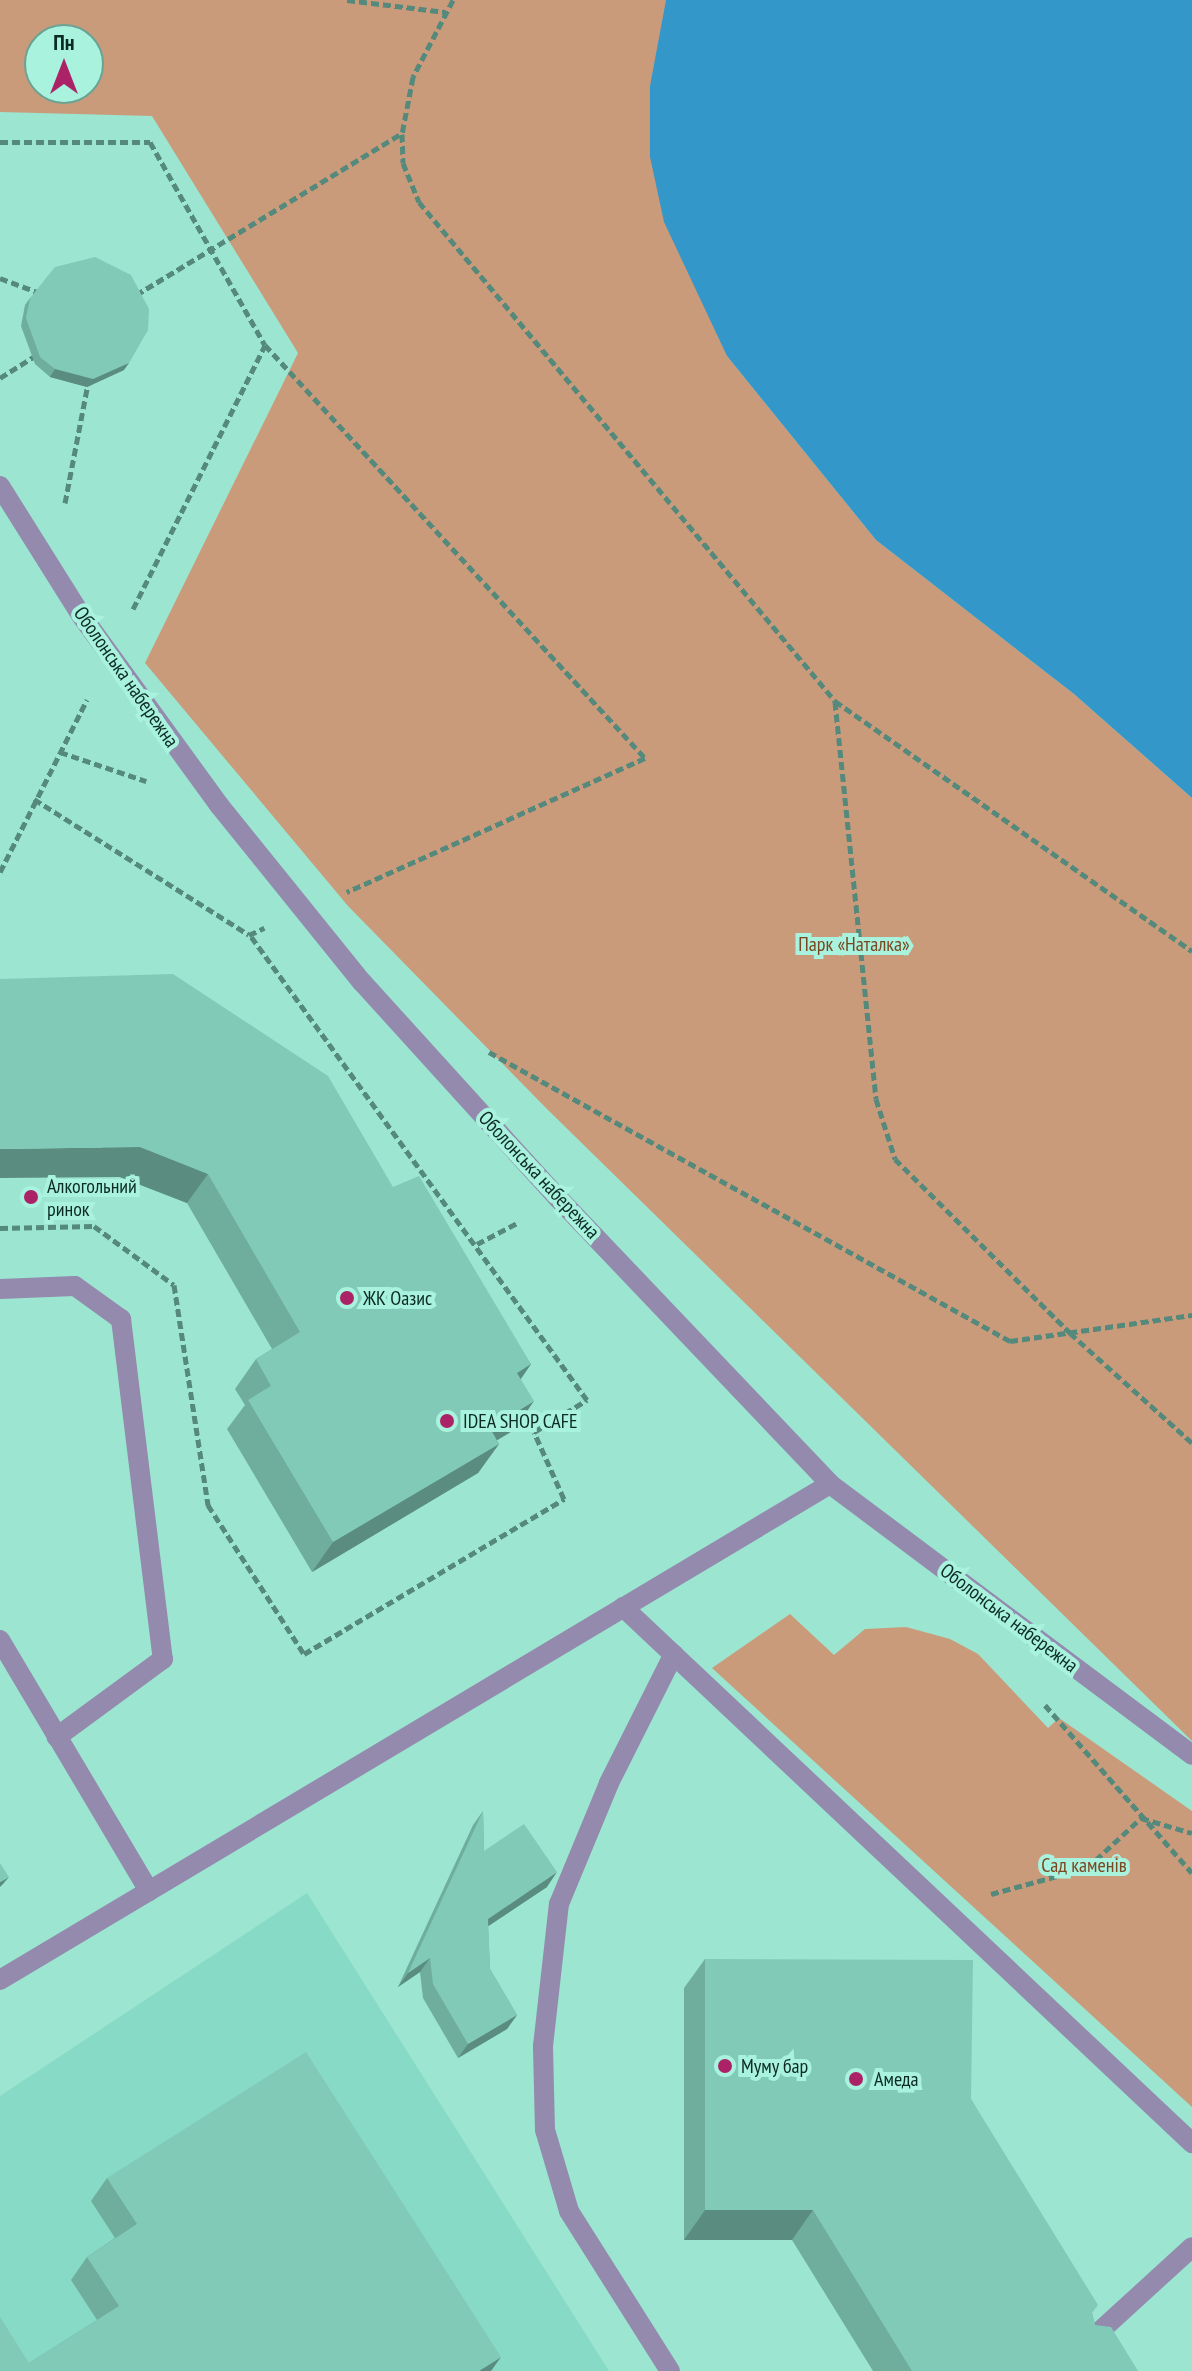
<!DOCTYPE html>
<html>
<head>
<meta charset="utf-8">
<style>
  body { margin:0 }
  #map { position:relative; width:1192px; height:2371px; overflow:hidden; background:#9ce5d1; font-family:"PT Sans Narrow",sans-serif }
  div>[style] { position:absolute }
  .built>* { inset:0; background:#87dac5 }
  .green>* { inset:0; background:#ca9b7a }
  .water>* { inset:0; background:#3497ca }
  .path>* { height:5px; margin-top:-2.5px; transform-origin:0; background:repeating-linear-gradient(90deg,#55897b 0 8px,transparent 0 12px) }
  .minor>* { height:20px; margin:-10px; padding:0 10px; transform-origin:10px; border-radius:10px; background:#938aae }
  .wall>* { inset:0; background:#6fae9d }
  .shaded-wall>* { inset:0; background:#5a8d80 }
  .building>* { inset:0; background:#81cab7 }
  .dots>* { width:22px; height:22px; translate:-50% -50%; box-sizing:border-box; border:4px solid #a8f2de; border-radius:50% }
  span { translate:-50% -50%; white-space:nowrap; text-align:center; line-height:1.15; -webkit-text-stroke:8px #a8f2de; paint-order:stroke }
  .street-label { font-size:20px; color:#0c2b24 }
  .park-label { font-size:20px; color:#7b4720 }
  .poi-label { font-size:20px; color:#0c2b24 }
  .left { translate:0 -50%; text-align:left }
  .north { position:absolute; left:24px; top:24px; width:80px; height:80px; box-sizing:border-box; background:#a8f2de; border:2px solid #6aa294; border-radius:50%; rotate:0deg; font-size:22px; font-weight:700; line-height:32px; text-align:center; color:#0c2b24 }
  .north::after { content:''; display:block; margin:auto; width:28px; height:36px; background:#ab2267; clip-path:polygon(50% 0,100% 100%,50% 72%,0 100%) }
</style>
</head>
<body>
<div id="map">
  <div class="built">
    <div style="clip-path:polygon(307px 1893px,609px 2371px,0 2371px,0 2096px)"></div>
  </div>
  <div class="green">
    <div style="clip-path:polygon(evenodd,0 0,666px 0,727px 356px,876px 540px,1074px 694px,1192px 798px,1192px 1741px,547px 1109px,348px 906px,145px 663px,298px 353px,152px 116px,0 112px,0 0,40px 40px,88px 40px,88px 88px,40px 88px,40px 40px)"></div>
    <div style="clip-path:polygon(790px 1614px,834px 1655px,865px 1629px,906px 1627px,950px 1639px,978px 1654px,1048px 1728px,1059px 1718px,1192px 1811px,1192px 2107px,712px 1668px)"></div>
  </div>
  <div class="water">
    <div style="clip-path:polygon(666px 0,1192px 0,1192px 798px,1074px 694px,876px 540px,727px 356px,664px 222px,650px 157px,650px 86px)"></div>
  </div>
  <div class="path">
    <div style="left:347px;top:0;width:99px;rotate:7deg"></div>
    <div style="left:453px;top:0;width:87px;rotate:117.5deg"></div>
    <div style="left:413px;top:77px;width:58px;rotate:100.9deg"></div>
    <div style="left:402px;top:134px;width:29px;rotate:88deg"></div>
    <div style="left:403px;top:163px;width:42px;rotate:67.7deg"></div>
    <div style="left:419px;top:202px;width:650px;rotate:50.18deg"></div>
    <div style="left:835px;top:701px;width:436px;rotate:35deg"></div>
    <div style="left:0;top:142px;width:150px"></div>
    <div style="left:150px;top:142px;width:233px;rotate:60.5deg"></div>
    <div style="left:265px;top:345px;width:561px;rotate:47.38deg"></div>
    <div style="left:645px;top:758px;width:327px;rotate:155.8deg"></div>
    <div style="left:0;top:278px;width:43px;rotate:20.6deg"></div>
    <div style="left:136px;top:295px;width:310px;rotate:-31.3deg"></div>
    <div style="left:0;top:378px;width:41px;rotate:-32.2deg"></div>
    <div style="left:65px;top:503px;width:122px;rotate:-79.1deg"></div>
    <div style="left:133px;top:609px;width:295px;rotate:-63.4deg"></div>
    <div style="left:835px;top:702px;width:399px;rotate:84.1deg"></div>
    <div style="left:876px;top:1099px;width:63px;rotate:72.4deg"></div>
    <div style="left:895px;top:1159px;width:247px;rotate:44.8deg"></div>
    <div style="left:1070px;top:1333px;width:164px;rotate:42deg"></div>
    <div style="left:60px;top:752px;width:91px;rotate:18.6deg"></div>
    <div style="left:34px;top:799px;width:254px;rotate:32.3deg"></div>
    <div style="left:249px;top:935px;width:17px;rotate:-25deg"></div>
    <div style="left:0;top:872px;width:193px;rotate:-63.2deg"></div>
    <div style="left:489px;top:1052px;width:596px;rotate:29.02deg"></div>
    <div style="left:1010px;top:1341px;width:184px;rotate:-8.1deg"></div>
    <div style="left:0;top:1228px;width:94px;rotate:-1.2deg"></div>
    <div style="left:94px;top:1226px;width:99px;rotate:36.4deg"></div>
    <div style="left:174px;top:1285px;width:223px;rotate:81.2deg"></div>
    <div style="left:208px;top:1505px;width:177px;rotate:57.2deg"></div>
    <div style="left:304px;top:1654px;width:303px;rotate:-30.8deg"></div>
    <div style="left:564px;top:1499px;width:73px;rotate:-114.1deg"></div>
    <div style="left:534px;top:1432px;width:62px;rotate:-31.1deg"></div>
    <div style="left:587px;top:1400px;width:574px;rotate:-125.93deg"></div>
    <div style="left:477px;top:1244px;width:47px;rotate:-27.6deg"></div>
    <div style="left:1045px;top:1705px;width:223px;rotate:48.8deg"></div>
    <div style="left:991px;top:1894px;width:99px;rotate:-15.2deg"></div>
    <div style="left:1087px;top:1868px;width:74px;rotate:-42.8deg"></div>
    <div style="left:1141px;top:1818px;width:53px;rotate:16.4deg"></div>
  </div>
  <div class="minor">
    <div style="left:0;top:486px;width:152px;rotate:57.9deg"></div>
    <div style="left:81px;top:615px;width:235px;rotate:54deg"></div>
    <div style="left:219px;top:805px;width:228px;rotate:51.1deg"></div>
    <div style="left:362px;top:982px;width:293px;rotate:47.8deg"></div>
    <div style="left:559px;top:1199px;width:393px;rotate:46.4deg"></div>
    <div style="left:830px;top:1484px;width:452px;rotate:36.8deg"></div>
    <div style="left:0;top:1289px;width:75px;rotate:-2.3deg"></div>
    <div style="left:75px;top:1286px;width:57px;rotate:35.7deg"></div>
    <div style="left:121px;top:1319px;width:343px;rotate:83deg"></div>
    <div style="left:163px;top:1659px;width:132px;rotate:143.7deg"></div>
    <div style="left:623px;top:1607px;width:782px;rotate:43.29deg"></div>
    <div style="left:0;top:1640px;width:292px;rotate:59.3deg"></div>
    <div style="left:0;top:1980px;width:967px;rotate:-30.86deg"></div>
    <div style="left:1087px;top:2343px;width:142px;rotate:-42.4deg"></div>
    <div style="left:670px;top:2371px;width:189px;rotate:-122.3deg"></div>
    <div style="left:569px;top:2211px;width:84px;rotate:-106.5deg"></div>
    <div style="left:545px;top:2130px;width:84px;rotate:-91.4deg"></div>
    <div style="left:543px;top:2046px;width:143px;rotate:-83.6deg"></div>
    <div style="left:559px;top:1904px;width:131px;rotate:-67.5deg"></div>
    <div style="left:609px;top:1783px;width:144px;rotate:-63.3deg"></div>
  </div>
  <div class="wall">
    <div style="clip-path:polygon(30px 298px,124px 370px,87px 387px,50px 377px,35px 364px,21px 326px,25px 305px)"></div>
    <div style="clip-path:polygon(0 979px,393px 1187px,531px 1364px,521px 1379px,514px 1430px,497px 1440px,499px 1444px,478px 1473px,312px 1572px,227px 1429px,245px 1405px,235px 1389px,256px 1359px,272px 1349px,187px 1203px,120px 1177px)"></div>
    <div style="clip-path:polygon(483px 1811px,484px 1851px,547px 1887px,488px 1926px,490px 1969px,517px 2015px,507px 2029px,458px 2058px,423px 1998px,420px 1972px,398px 1987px,473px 1825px)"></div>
    <div style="clip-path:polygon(705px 1959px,971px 2099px,1092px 2313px,1095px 2325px,1138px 2371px,873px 2371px,792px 2240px,684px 2240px,684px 1988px)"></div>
    <div style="clip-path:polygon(107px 2178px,491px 2371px,29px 2363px,97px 2320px,71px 2280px,87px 2257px,115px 2238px,91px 2201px)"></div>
  </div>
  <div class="shaded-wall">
    <div style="clip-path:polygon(129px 363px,124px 370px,87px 387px,50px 377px,55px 369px)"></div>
    <div style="clip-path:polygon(140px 1147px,208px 1174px,187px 1203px,120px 1177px,0 1178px,0 1149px)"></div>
    <div style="clip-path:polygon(531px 1364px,510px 1394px,517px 1373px)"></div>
    <div style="clip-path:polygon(534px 1401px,514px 1430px,469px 1457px,490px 1428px)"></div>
    <div style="clip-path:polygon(499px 1444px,478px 1473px,312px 1572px,333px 1542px)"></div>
    <div style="clip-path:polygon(557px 1872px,547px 1887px,478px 1933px,488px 1919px)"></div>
    <div style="clip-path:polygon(9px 1877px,3px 1884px,0 1887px,0 1882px)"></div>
    <div style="clip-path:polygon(430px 1958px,420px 1972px,398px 1987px,408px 1973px)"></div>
    <div style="clip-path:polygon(517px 2015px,507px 2029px,458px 2058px,468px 2044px)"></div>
    <div style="clip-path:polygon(705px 2210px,813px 2210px,792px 2240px,684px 2240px)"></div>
    <div style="clip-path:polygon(501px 2357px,491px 2371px,479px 2371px)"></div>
  </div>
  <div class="building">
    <div style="clip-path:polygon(95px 257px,131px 275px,149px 309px,148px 330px,129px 363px,93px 379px,55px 369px,40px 357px,26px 318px,30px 298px,55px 267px)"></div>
    <div style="clip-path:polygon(173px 974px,328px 1076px,393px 1187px,419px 1176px,531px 1364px,517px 1373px,534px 1401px,490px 1428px,499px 1444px,333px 1542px,248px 1400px,271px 1386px,256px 1359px,300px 1332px,208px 1174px,140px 1147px,0 1149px,0 979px)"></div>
    <div style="clip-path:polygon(483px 1811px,484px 1851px,524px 1824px,557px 1872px,488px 1919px,490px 1969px,517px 2015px,468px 2044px,433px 1984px,430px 1958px,408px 1973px)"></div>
    <div style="clip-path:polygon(0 1863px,9px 1877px,0 1882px)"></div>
    <div style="clip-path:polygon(705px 1959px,973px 1960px,971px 2099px,1098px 2305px,1092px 2313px,1095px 2325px,1111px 2327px,1138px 2371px,912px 2371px,813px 2210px,705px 2210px)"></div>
    <div style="clip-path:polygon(306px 2052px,501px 2357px,479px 2371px,0 2371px,0 2317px,29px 2363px,119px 2306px,87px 2257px,137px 2224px,107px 2178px)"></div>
  </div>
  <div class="dots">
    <div style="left:31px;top:1197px;background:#ab2267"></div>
    <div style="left:347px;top:1298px;background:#ab2267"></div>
    <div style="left:447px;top:1421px;background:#ab2267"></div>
    <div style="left:725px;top:2066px;background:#ab2267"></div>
    <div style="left:856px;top:2079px;background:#ab2267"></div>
  </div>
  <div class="street-label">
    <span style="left:126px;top:677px;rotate:55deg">Оболонська набережна</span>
    <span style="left:539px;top:1175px;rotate:47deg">Оболонська набережна</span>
    <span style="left:1009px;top:1618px;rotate:37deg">Оболонська набережна</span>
  </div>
  <div class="park-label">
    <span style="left:854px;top:944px">Парк «Наталка»</span>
    <span style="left:1084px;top:1865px">Сад каменів</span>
  </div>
  <div class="poi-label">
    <span class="left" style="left:47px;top:1198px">Алкогольний<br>ринок</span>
    <span class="left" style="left:363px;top:1298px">ЖК Оазис</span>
    <span class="left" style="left:463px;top:1421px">IDEA SHOP CAFE</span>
    <span class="left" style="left:741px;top:2066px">Муму бар</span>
    <span class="left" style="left:874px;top:2079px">Амеда</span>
  </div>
  <div class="north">Пн</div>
</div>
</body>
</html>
